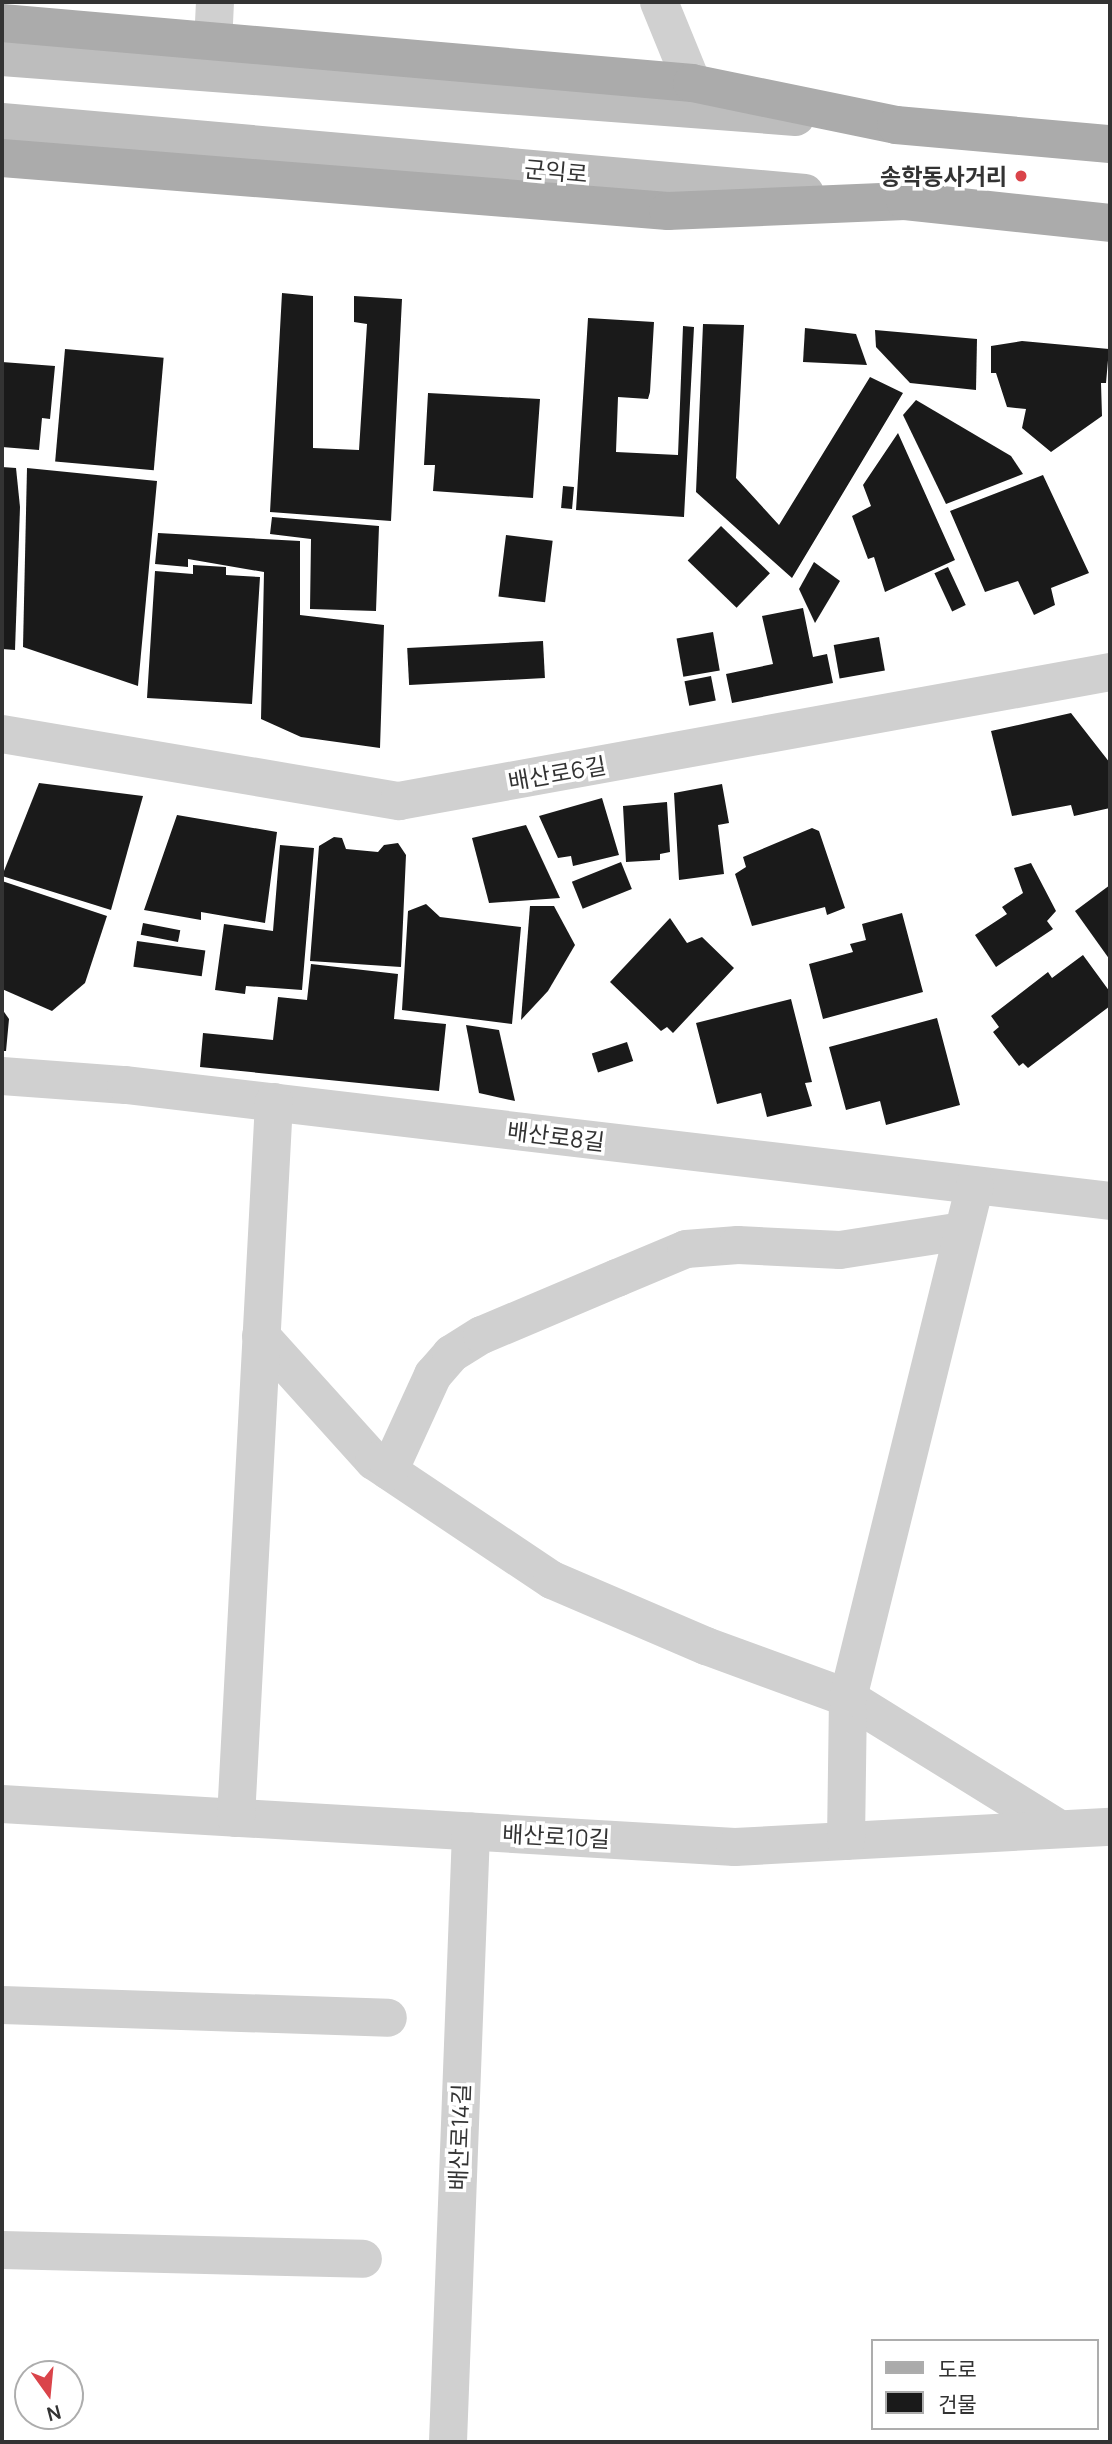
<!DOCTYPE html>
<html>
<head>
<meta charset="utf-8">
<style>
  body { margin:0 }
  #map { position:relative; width:1112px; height:2444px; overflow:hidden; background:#fff; font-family:Manrope,"Noto Sans KR",sans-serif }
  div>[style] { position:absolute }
  .building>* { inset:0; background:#1a1a1a; transform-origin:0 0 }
  .street>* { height:38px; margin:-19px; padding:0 19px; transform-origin:19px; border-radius:19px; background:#d0d0d0 }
  .secondary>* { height:38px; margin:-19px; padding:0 19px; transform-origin:19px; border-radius:19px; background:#bdbdbd }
  .primary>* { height:38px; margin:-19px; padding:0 19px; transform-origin:19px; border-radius:19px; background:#ababab }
  .dots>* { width:19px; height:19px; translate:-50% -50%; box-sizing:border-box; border:4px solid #fff; border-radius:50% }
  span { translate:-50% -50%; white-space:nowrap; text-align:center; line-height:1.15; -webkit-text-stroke:7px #fff; paint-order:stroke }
  .street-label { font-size:23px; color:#333 }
  .poi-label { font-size:23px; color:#333; font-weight:700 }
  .right { translate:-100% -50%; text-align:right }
  .frame { position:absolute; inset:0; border:4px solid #333; pointer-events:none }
  .legend { position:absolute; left:871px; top:2339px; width:228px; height:91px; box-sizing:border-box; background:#fff; border:2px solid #adadad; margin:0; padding:9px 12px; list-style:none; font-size:21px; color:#333 }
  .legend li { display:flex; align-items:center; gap:14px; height:35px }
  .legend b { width:35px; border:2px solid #adadad }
  .north { position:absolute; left:14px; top:2360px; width:70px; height:70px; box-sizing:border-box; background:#fff; border:2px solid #adadad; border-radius:50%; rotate:165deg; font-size:19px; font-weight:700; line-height:28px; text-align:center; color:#333 }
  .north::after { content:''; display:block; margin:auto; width:24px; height:32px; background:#da444a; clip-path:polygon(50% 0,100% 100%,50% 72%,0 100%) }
</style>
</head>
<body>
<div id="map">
  <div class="building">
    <div style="clip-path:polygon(282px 293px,313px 296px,313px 448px,359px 450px,367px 324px,354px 322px,354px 296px,402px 299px,391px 521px,270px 512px)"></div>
    <div style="clip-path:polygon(588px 318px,654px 322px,650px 392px,648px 399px,618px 397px,616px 452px,678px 455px,683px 326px,694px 327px,684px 517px,576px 510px)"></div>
    <div style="clip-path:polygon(703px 324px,744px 325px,736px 478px,779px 525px,870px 377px,903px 393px,792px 578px,696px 492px)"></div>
    <div style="clip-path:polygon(805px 328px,856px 334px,867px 365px,803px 362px)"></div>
    <div style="clip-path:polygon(875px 330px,977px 339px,976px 390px,910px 383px,876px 347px)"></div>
    <div style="clip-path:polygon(1022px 341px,1109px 349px,1106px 383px,1101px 383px,1102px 416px,1051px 452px,1022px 428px,1026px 409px,1007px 407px,996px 373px,991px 373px,991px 346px)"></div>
    <div style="left:65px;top:349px;width:99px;height:113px;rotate:5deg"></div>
    <div style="clip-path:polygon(2px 362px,55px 366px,50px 419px,42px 418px,39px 450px,2px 447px)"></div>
    <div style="clip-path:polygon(428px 393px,540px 399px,533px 498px,433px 491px,435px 465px,424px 465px)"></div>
    <div style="clip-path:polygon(916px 400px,1011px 456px,1023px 474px,946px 504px,903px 415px)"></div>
    <div style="clip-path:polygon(898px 433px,955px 560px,885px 592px,874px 557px,868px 559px,852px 516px,871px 506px,863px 485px)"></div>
    <div style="clip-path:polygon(2px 467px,16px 468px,20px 507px,15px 650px,2px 649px)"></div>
    <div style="clip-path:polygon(27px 468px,157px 481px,138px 686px,23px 647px)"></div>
    <div style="clip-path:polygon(1043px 475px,1089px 573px,1051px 588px,1055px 605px,1034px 615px,1018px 581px,985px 592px,950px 511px)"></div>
    <div style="left:563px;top:486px;width:11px;height:22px;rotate:5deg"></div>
    <div style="clip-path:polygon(272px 517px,379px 526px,376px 611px,310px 609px,311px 539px,270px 534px)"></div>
    <div style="left:721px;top:526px;width:68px;height:48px;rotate:44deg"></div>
    <div style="clip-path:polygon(158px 533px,300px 541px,300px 615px,384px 625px,380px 748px,301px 737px,261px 719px,264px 572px,188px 559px,188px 567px,155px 564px)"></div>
    <div style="left:506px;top:535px;width:47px;height:62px;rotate:7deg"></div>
    <div style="clip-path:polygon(814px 562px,840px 581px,815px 623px,799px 589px)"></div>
    <div style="clip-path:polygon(193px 565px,226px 567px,226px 575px,260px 577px,252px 704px,147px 698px,155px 571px,193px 574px)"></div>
    <div style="left:948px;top:567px;width:42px;height:15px;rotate:65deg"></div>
    <div style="clip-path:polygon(803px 608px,813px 657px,827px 654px,833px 683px,732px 703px,726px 674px,773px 664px,762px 616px)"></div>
    <div style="left:713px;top:632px;width:39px;height:37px;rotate:80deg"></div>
    <div style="left:879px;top:637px;width:34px;height:46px;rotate:80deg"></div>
    <div style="left:543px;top:641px;width:37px;height:136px;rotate:87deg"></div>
    <div style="left:711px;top:676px;width:25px;height:27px;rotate:79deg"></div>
    <div style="clip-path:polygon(1071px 713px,1110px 763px,1110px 808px,1074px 816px,1071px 805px,1012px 816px,991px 731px)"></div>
    <div style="clip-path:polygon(39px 783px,143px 796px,111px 910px,2px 876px)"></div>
    <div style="clip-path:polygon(722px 784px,729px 823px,718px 825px,724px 874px,679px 880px,674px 793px)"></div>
    <div style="clip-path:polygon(602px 798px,619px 855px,573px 866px,571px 856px,558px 858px,539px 816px)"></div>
    <div style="clip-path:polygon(667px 802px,670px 852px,660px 854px,660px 860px,626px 862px,623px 806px)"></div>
    <div style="clip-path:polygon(177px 815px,277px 832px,265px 923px,201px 912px,201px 920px,144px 910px)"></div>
    <div style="clip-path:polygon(526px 825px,560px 898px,489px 903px,472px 838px)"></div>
    <div style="clip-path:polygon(812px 828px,819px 831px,845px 908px,827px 915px,825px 907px,752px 926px,735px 874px,746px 867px,743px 857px)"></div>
    <div style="clip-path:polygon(334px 837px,342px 838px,346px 849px,378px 852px,384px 845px,398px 843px,406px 855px,401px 967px,310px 961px,319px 846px)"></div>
    <div style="clip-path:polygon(280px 845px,314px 848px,302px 990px,246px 986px,245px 994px,215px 990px,224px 924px,273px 931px)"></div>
    <div style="left:621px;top:862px;width:29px;height:53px;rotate:68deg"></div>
    <div style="clip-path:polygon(1031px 863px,1056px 911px,1047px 921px,1053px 929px,996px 967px,975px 935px,1007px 914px,1002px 907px,1023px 893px,1014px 868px)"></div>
    <div style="clip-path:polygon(2px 881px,107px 916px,85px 983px,52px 1011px,2px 989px)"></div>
    <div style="clip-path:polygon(1110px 885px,1110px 960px,1075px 911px)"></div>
    <div style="clip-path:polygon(426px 904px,440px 917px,521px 927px,512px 1024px,402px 1010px,408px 911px)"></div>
    <div style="clip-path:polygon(530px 906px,554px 906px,575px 945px,548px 991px,521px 1020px)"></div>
    <div style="clip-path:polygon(902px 913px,923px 992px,823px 1019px,809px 964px,853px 952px,850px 944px,866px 940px,862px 924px)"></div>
    <div style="clip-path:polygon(670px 918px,687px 943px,702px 937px,734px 968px,673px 1033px,667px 1027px,661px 1031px,610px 982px)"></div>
    <div style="left:143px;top:923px;width:38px;height:12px;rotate:11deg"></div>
    <div style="left:137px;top:941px;width:69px;height:26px;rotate:8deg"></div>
    <div style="clip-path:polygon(1083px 955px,1110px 992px,1110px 1006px,1028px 1068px,1023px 1063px,1019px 1066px,993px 1032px,999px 1027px,991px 1016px,1048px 972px,1052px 978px)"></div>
    <div style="clip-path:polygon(311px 964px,398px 974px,394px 1019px,446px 1024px,439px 1091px,200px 1067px,203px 1033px,273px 1040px,278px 997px,307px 1000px)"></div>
    <div style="clip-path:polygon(791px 999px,812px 1082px,805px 1083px,812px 1106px,767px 1117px,761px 1093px,717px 1104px,696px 1023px)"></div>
    <div style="clip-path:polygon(2px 1009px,9px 1019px,6px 1051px,2px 1051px)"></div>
    <div style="clip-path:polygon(937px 1018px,960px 1105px,886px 1125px,880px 1101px,846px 1110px,829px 1047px)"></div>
    <div style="clip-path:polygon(466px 1025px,499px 1030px,515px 1101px,479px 1093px)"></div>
    <div style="left:627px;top:1042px;width:20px;height:37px;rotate:72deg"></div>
  </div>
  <div class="street">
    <div style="left:659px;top:2px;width:87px;rotate:67.8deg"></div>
    <div style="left:213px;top:44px;width:42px;rotate:-87.3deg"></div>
    <div style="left:2px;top:734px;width:403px;rotate:9.6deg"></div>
    <div style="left:399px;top:801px;width:723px;rotate:-10.28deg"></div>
    <div style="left:2px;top:1076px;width:124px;rotate:4.2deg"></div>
    <div style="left:126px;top:1085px;width:991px;rotate:6.72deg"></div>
    <div style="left:261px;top:1336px;width:169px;rotate:47.9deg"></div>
    <div style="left:374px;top:1461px;width:214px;rotate:33.8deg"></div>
    <div style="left:552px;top:1580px;width:168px;rotate:23.2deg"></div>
    <div style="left:706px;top:1646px;width:151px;rotate:20.1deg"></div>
    <div style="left:848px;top:1698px;width:248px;rotate:31.8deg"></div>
    <div style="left:389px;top:1471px;width:106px;rotate:-65.4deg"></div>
    <div style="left:433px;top:1375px;width:28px;rotate:-49deg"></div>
    <div style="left:451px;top:1354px;width:36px;rotate:-32deg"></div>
    <div style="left:482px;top:1335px;width:147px;rotate:-22.9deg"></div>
    <div style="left:617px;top:1278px;width:75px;rotate:-22.8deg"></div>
    <div style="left:686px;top:1249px;width:52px;rotate:-4.4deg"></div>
    <div style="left:738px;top:1245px;width:102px;rotate:2.8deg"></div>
    <div style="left:840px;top:1250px;width:124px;rotate:-8.8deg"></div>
    <div style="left:2px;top:1804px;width:734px;rotate:3.36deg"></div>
    <div style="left:735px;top:1847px;width:376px;rotate:-3.1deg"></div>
    <div style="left:236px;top:1818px;width:717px;rotate:-86.96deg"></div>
    <div style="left:846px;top:1841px;width:143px;rotate:-89.2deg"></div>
    <div style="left:848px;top:1698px;width:528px;rotate:-76.1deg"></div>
    <div style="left:2px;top:2005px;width:386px;rotate:1.9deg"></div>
    <div style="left:2px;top:2250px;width:361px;rotate:1.4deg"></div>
    <div style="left:448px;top:2442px;width:611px;rotate:-87.84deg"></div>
  </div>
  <div class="secondary">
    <div style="left:2px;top:57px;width:796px;rotate:4.32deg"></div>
    <div style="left:2px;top:122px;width:806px;rotate:5.05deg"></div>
  </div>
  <div class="primary">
    <div style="left:2px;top:23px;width:693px;rotate:4.97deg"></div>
    <div style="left:692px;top:83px;width:208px;rotate:11.6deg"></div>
    <div style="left:896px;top:125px;width:215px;rotate:5.1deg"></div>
    <div style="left:2px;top:158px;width:668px;rotate:4.55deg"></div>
    <div style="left:668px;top:211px;width:237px;rotate:-2.4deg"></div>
    <div style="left:905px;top:201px;width:206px;rotate:6.1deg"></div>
  </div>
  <div class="dots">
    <div style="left:1021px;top:176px;background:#da444a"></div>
  </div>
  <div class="street-label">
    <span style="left:556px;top:171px;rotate:5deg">군익로</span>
    <span style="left:557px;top:773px;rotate:-10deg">배산로6길</span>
    <span style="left:556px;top:1136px;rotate:7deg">배산로8길</span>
    <span style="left:556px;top:1836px;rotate:3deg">배산로10길</span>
    <span style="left:459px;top:2137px;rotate:-88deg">배산로14길</span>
  </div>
  <div class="poi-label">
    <span class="right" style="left:1007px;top:176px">송학동사거리</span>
  </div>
  <div class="frame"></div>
  <ul class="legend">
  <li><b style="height:9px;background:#ababab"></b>도로</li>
  <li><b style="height:19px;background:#1a1a1a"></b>건물</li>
  </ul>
  <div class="north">N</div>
</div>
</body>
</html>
